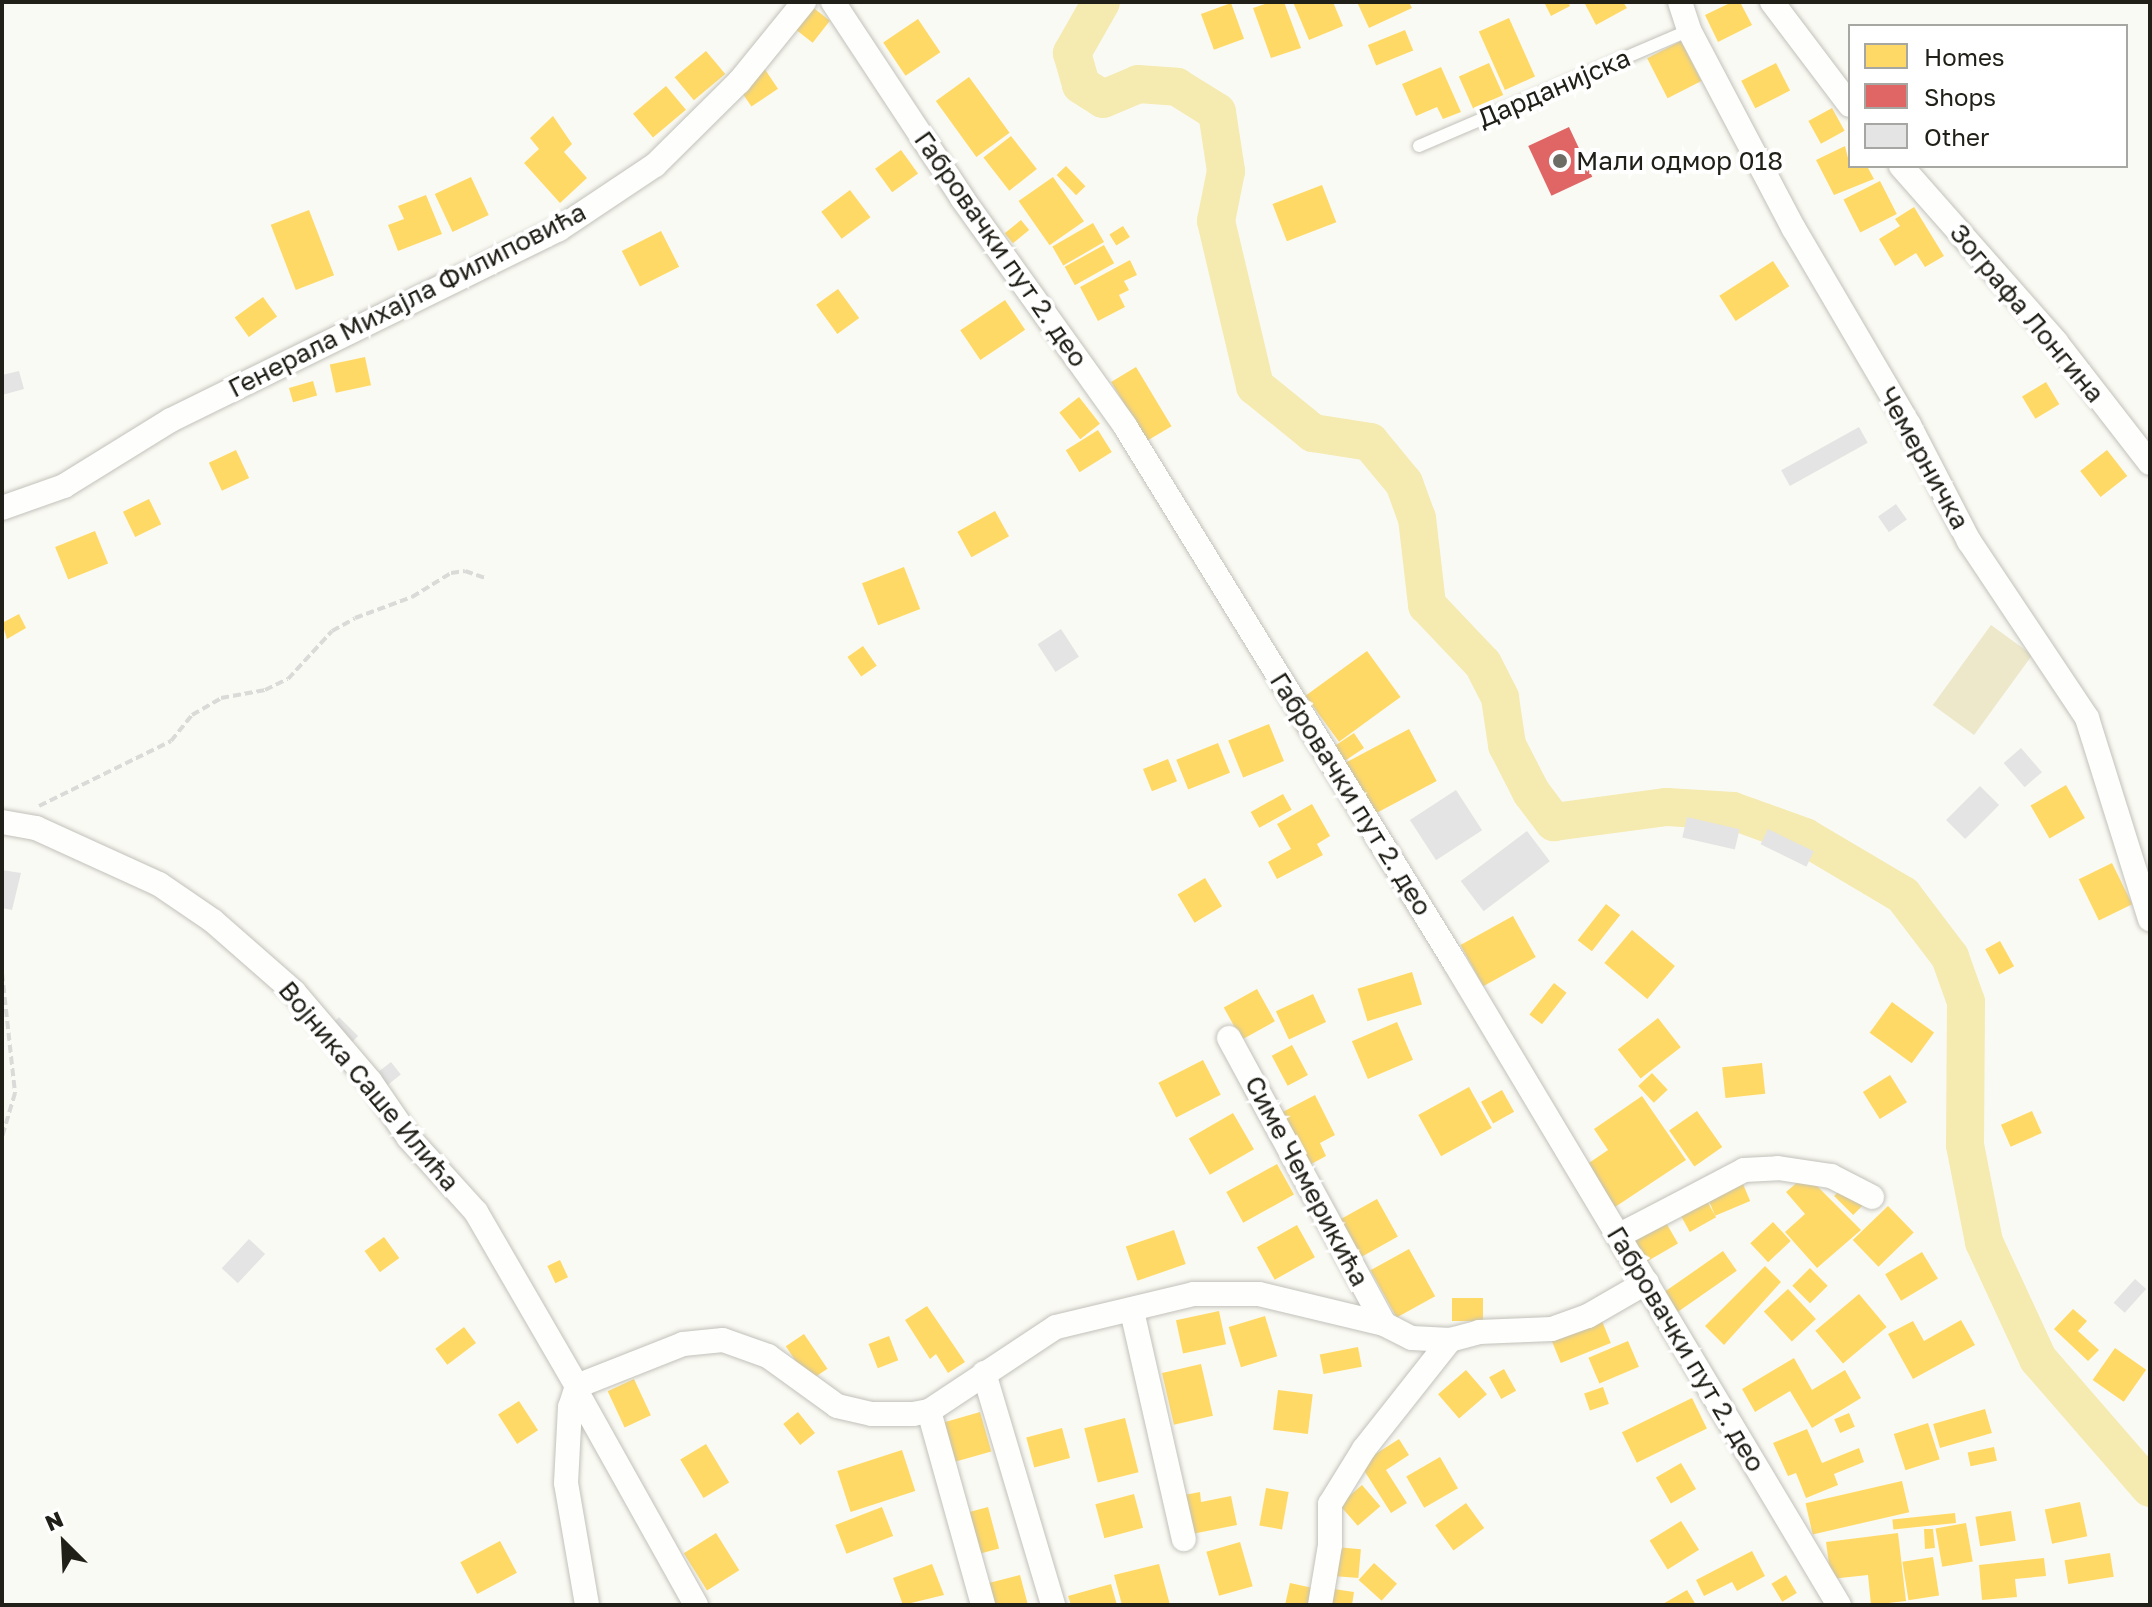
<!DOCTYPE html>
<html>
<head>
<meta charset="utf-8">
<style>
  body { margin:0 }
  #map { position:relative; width:2152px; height:1607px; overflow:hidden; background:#fafaf4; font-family:"Golos Text",sans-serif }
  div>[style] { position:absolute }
  .green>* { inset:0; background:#ede8ca; transform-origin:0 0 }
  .homes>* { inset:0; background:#ffd966; transform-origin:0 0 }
  .shops>* { inset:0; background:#e06666; transform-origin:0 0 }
  .river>* { height:38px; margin:-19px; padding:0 19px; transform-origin:19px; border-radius:19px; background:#f5eaaf }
  .building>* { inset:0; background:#e4e4e4; transform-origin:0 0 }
  .path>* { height:4px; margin-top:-2px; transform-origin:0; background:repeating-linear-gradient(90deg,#dadad8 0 8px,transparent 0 12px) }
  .roads { filter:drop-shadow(0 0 2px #c2c1ba) drop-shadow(0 0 2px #c2c1ba) }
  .lane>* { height:12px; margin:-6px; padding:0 6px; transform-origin:6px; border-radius:6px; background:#fefefd }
  .street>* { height:24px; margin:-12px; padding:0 12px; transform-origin:12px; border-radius:12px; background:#fefefd }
  .dots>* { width:22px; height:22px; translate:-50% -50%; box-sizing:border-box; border:4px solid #fff; border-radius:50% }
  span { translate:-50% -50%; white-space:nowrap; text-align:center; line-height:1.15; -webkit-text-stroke:8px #fff; paint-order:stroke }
  .street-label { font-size:26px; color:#212018 }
  .poi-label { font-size:26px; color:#212018 }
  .left { translate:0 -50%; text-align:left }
  .frame { position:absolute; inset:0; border:4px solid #212018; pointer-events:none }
  .legend { position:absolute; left:1848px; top:24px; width:280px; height:144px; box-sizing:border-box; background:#fff; border:2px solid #a6a6a3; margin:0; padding:10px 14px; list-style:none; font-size:24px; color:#212018 }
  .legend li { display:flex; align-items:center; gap:16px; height:40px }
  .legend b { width:40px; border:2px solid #a6a6a3 }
  .north { position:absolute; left:24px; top:1503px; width:80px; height:80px; -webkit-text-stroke:6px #fff; paint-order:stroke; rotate:336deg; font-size:22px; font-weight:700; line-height:32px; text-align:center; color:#212018 }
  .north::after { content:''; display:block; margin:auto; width:28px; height:36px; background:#212018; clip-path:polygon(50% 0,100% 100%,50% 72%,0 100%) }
</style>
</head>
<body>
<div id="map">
  <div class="green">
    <div style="left:1991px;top:625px;width:51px;height:99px;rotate:36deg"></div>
  </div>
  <div class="homes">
    <div style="clip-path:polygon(1271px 2px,1284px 2px,1301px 48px,1271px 58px,1253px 8px)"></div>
    <div style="clip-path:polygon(1293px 2px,1333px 2px,1343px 26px,1309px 40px)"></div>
    <div style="clip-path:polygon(1357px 2px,1409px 2px,1412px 8px,1369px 28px)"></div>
    <div style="clip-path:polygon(1544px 2px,1568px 2px,1570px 6px,1551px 16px)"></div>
    <div style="clip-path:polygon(1584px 2px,1623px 2px,1627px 8px,1596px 25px)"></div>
    <div style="clip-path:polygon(1732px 2px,1740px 2px,1752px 25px,1718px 42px,1705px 15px)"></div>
    <div style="left:1231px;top:3px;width:38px;height:32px;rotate:70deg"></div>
    <div style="left:811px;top:6px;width:24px;height:28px;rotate:38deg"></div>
    <div style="left:1509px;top:18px;width:64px;height:33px;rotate:66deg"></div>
    <div style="left:918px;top:19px;width:40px;height:42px;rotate:56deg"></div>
    <div style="left:1405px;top:30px;width:22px;height:40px;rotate:68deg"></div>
    <div style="left:1681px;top:41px;width:45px;height:38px;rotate:63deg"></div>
    <div style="left:706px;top:51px;width:30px;height:41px;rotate:50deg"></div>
    <div style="left:1489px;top:63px;width:35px;height:33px;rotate:66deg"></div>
    <div style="left:1776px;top:63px;width:31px;height:39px;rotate:63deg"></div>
    <div style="clip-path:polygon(1441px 67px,1461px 112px,1443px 119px,1437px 107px,1416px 116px,1402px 84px)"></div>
    <div style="left:764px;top:68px;width:25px;height:32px;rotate:56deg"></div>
    <div style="left:969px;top:77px;width:69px;height:41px;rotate:54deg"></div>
    <div style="left:666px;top:86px;width:31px;height:43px;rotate:50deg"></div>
    <div style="left:1832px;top:108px;width:26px;height:27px;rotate:61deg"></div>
    <div style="clip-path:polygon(553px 116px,572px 144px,564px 152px,587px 178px,560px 203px,524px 163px,539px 149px,530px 138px)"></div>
    <div style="left:1011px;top:136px;width:42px;height:35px;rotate:52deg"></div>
    <div style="clip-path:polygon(1845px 146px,1850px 166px,1867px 166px,1874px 179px,1834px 195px,1816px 160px)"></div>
    <div style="left:901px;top:150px;width:29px;height:32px;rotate:54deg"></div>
    <div style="left:1066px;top:166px;width:28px;height:13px;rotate:46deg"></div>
    <div style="left:471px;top:177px;width:42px;height:40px;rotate:65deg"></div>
    <div style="left:1053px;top:177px;width:54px;height:42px;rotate:55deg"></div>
    <div style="left:1880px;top:181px;width:37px;height:41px;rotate:63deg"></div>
    <div style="left:1322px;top:185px;width:40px;height:53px;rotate:69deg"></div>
    <div style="left:850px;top:190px;width:34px;height:36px;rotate:53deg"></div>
    <div style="clip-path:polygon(426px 195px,442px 234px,398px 251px,388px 225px,404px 219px,398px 206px)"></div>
    <div style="clip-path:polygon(1914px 207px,1944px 256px,1925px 267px,1916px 253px,1895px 266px,1879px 239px,1900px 226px,1895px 219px)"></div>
    <div style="left:309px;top:210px;width:70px;height:41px;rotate:69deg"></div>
    <div style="left:1021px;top:220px;width:13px;height:21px;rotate:51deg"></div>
    <div style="left:1093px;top:223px;width:22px;height:47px;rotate:60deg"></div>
    <div style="left:1123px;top:226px;width:13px;height:16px;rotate:58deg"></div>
    <div style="left:661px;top:231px;width:40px;height:44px;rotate:63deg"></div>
    <div style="left:1104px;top:245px;width:21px;height:45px;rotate:61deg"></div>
    <div style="clip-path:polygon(1130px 260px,1137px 275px,1124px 281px,1129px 290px,1119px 295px,1125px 307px,1098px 321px,1080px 287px)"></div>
    <div style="left:1773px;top:261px;width:30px;height:64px;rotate:57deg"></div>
    <div style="left:838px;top:289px;width:36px;height:27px;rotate:54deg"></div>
    <div style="left:263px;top:297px;width:24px;height:35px;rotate:54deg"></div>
    <div style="left:1005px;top:300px;width:36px;height:54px;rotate:56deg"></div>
    <div style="left:365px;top:357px;width:29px;height:36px;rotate:78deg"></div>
    <div style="left:1136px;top:367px;width:69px;height:29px;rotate:59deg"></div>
    <div style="left:313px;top:381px;width:15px;height:25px;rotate:74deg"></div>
    <div style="left:2046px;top:382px;width:26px;height:28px;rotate:59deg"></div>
    <div style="left:1079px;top:397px;width:34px;height:25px;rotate:52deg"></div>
    <div style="left:1098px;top:430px;width:26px;height:38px;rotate:58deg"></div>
    <div style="left:236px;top:450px;width:31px;height:30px;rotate:65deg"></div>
    <div style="left:2107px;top:450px;width:33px;height:34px;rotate:52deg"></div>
    <div style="left:149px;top:499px;width:28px;height:29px;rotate:64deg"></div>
    <div style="left:995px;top:511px;width:29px;height:43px;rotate:61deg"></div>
    <div style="left:95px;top:531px;width:35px;height:43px;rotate:68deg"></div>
    <div style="left:904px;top:567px;width:45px;height:45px;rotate:69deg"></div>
    <div style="clip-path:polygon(19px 614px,26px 628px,7px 639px,2px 623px)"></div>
    <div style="left:863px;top:646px;width:24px;height:19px;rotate:55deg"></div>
    <div style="left:1367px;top:651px;width:57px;height:76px;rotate:54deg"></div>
    <div style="left:1269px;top:724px;width:40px;height:44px;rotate:68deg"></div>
    <div style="left:1409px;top:729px;width:59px;height:73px;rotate:62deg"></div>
    <div style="left:1354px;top:733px;width:18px;height:23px;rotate:56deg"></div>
    <div style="left:1218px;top:743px;width:32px;height:45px;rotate:68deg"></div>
    <div style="left:1168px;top:759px;width:24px;height:27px;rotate:68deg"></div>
    <div style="left:2066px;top:785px;width:38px;height:41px;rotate:60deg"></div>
    <div style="left:1283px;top:794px;width:18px;height:37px;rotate:61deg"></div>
    <div style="clip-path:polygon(1312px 804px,1330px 836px,1317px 844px,1323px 855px,1277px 879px,1268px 862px,1291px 849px,1277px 824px)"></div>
    <div style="left:2112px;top:863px;width:46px;height:37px;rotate:64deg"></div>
    <div style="left:1205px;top:878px;width:33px;height:32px;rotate:59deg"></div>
    <div style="left:1606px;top:904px;width:18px;height:46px;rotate:38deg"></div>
    <div style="left:1513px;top:916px;width:47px;height:60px;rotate:61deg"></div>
    <div style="left:1632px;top:930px;width:56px;height:43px;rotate:40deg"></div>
    <div style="left:2000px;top:941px;width:29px;height:17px;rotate:61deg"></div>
    <div style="left:1412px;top:972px;width:34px;height:57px;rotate:73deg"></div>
    <div style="left:1554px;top:983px;width:16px;height:40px;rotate:38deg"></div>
    <div style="left:1257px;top:989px;width:37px;height:38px;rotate:61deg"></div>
    <div style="left:1313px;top:994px;width:31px;height:41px;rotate:65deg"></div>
    <div style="left:1892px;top:1002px;width:52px;height:38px;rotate:36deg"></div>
    <div style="left:1658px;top:1018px;width:37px;height:51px;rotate:52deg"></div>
    <div style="left:1397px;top:1022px;width:41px;height:49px;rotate:67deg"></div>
    <div style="left:1292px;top:1045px;width:34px;height:23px;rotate:62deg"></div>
    <div style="left:1203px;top:1060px;width:39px;height:50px;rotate:63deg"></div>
    <div style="left:1762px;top:1063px;width:31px;height:40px;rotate:84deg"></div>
    <div style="left:1652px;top:1073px;width:23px;height:19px;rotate:47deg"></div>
    <div style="left:1890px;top:1075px;width:32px;height:32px;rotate:58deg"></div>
    <div style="left:1469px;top:1087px;width:47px;height:58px;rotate:61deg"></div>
    <div style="left:1502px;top:1090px;width:25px;height:24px;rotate:61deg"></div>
    <div style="clip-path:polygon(1315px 1095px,1335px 1135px,1320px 1143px,1326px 1156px,1304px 1168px,1277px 1115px)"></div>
    <div style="clip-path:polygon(1642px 1096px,1686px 1160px,1612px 1209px,1583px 1167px,1608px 1150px,1594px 1129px)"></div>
    <div style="left:1697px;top:1111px;width:44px;height:34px;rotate:55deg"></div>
    <div style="left:2032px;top:1111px;width:24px;height:34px;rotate:66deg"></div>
    <div style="left:1233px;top:1113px;width:42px;height:51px;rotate:60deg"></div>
    <div style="left:1277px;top:1164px;width:35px;height:58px;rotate:61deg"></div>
    <div style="clip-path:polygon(1806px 1175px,1861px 1230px,1817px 1268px,1785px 1232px,1805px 1214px,1786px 1192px)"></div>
    <div style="left:1740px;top:1177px;width:26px;height:38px;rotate:67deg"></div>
    <div style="left:1844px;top:1186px;width:27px;height:14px;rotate:45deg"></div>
    <div style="left:1702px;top:1192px;width:29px;height:30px;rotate:61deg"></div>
    <div style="left:1377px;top:1199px;width:43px;height:48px;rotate:61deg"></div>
    <div style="left:1888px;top:1206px;width:37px;height:49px;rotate:46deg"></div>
    <div style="left:1661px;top:1214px;width:34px;height:42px;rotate:60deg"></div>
    <div style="left:1773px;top:1222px;width:26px;height:31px;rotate:47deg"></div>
    <div style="left:1297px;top:1225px;width:37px;height:46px;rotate:61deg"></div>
    <div style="left:1174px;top:1230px;width:36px;height:51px;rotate:71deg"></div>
    <div style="left:384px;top:1237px;width:26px;height:24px;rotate:54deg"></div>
    <div style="left:1409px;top:1249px;width:54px;height:44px;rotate:61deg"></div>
    <div style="left:1723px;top:1251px;width:24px;height:73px;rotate:55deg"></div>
    <div style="left:1922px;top:1252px;width:31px;height:43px;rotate:59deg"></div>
    <div style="left:560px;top:1260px;width:19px;height:14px;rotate:65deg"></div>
    <div style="clip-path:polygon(1765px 1266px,1781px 1282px,1724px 1345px,1705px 1326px)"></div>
    <div style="left:1810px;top:1268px;width:25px;height:25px;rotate:45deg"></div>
    <div style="left:1788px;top:1289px;width:41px;height:33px;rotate:47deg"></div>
    <div style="left:1859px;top:1294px;width:43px;height:57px;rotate:50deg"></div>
    <div style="left:1452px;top:1298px;width:31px;height:23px"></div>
    <div style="clip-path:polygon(927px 1306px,965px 1362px,948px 1373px,936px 1354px,930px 1359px,905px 1320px)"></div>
    <div style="clip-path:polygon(2073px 1309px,2087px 1321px,2078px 1331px,2099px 1350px,2088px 1361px,2054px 1329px)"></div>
    <div style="left:1219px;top:1311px;width:34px;height:44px;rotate:78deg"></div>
    <div style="left:1265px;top:1316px;width:42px;height:38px;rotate:73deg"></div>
    <div style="left:1600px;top:1316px;width:29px;height:54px;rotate:68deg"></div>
    <div style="clip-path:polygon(1961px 1320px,1975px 1345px,1913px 1379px,1888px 1334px,1913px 1321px,1924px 1341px)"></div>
    <div style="left:464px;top:1327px;width:20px;height:36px;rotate:53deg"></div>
    <div style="left:804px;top:1334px;width:42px;height:22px;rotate:56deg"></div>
    <div style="left:889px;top:1336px;width:26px;height:22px;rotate:69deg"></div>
    <div style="left:1628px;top:1341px;width:28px;height:43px;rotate:67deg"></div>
    <div style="left:1358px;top:1347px;width:20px;height:39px;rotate:79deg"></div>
    <div style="left:2115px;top:1348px;width:38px;height:39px;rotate:35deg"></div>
    <div style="clip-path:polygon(1794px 1358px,1812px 1390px,1845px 1370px,1861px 1398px,1812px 1428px,1790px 1391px,1755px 1412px,1742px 1389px)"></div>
    <div style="left:1201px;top:1364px;width:53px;height:40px;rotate:77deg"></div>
    <div style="left:1504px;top:1369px;width:25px;height:17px;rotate:61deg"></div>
    <div style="left:1466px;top:1370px;width:32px;height:37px;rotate:49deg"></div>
    <div style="left:634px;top:1379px;width:40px;height:29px;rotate:65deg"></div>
    <div style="left:1603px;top:1387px;width:18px;height:20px;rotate:71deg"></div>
    <div style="left:1278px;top:1390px;width:35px;height:40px;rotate:7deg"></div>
    <div style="left:1692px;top:1398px;width:34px;height:78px;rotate:64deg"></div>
    <div style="left:519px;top:1401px;width:35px;height:25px;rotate:57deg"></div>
    <div style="left:1985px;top:1409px;width:25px;height:54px;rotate:74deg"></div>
    <div style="left:798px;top:1412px;width:27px;height:19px;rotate:51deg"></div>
    <div style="left:980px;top:1412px;width:41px;height:46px;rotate:74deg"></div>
    <div style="left:1849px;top:1413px;width:15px;height:16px;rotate:67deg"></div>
    <div style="left:1125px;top:1418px;width:56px;height:42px;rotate:76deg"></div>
    <div style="left:1928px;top:1423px;width:38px;height:36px;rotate:72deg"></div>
    <div style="left:1062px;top:1428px;width:31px;height:37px;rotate:75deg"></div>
    <div style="clip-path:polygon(1807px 1429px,1822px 1463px,1859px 1448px,1864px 1462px,1834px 1474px,1838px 1485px,1806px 1498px,1796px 1473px,1788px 1476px,1773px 1443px)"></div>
    <div style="clip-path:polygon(1399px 1439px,1409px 1455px,1386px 1470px,1407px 1503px,1391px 1513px,1360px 1464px)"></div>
    <div style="left:706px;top:1444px;width:45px;height:30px;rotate:59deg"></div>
    <div style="left:1994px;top:1447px;width:14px;height:27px;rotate:78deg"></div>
    <div style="left:902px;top:1450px;width:43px;height:68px;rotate:72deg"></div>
    <div style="left:1440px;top:1457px;width:36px;height:39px;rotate:60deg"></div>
    <div style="left:1681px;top:1463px;width:30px;height:29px;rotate:60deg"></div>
    <div style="left:1902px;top:1481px;width:32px;height:99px;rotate:77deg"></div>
    <div style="left:1362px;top:1485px;width:28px;height:30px;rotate:49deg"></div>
    <div style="left:1266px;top:1488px;width:23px;height:38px;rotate:10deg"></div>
    <div style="clip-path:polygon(1200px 1492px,1201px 1502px,1231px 1496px,1237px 1525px,1187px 1535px,1179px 1496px)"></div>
    <div style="left:1134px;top:1494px;width:35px;height:40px;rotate:75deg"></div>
    <div style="left:2080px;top:1502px;width:35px;height:36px;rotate:78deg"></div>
    <div style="left:1466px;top:1503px;width:31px;height:38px;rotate:54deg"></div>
    <div style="left:882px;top:1507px;width:31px;height:50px;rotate:69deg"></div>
    <div style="left:988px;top:1507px;width:43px;height:27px;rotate:75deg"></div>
    <div style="left:2011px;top:1511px;width:30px;height:36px;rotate:81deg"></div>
    <div style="left:1955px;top:1513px;width:10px;height:63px;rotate:84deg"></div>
    <div style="left:1681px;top:1521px;width:34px;height:37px;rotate:58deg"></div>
    <div style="left:1966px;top:1523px;width:39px;height:31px;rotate:80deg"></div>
    <div style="clip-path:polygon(1924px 1529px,1933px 1529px,1935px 1548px,1925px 1549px)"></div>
    <div style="left:716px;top:1533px;width:44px;height:38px;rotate:58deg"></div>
    <div style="clip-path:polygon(1898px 1533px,1906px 1601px,1871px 1605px,1868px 1575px,1831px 1579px,1826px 1542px)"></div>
    <div style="left:500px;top:1541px;width:36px;height:45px;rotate:62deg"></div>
    <div style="left:1240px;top:1542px;width:46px;height:35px;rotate:74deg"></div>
    <div style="left:1336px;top:1547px;width:25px;height:29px;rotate:5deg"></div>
    <div style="clip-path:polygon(1752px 1551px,1765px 1576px,1737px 1591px,1732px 1582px,1704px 1596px,1696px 1580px)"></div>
    <div style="left:2110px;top:1553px;width:24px;height:46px;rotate:81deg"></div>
    <div style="left:1933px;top:1557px;width:39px;height:31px;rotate:81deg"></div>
    <div style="clip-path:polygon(2044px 1558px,2046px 1576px,2015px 1579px,2017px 1597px,1982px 1600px,1979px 1565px)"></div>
    <div style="left:1374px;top:1563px;width:31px;height:23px;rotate:42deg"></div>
    <div style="clip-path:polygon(932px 1564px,944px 1595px,903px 1605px,893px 1578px)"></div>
    <div style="clip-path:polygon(1159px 1564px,1170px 1605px,1122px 1605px,1114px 1575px)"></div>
    <div style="clip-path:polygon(1020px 1575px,1028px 1605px,987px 1605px,981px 1585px)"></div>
    <div style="left:1786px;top:1575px;width:21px;height:17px;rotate:59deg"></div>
    <div style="clip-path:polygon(1290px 1583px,1313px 1588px,1309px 1605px,1285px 1605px)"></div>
    <div style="clip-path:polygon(1111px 1584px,1117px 1605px,1071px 1605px,1068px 1596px)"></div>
    <div style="clip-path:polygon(1334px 1589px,1354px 1592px,1352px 1605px,1331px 1605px)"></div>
    <div style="clip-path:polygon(1687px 1590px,1696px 1605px,1661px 1605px)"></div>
  </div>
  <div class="shops">
    <div style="left:1569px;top:127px;width:55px;height:45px;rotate:65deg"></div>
  </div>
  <div class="river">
    <div style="left:1101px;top:2px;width:59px;rotate:119.6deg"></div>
    <div style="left:1072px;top:53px;width:33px;rotate:74deg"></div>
    <div style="left:1081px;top:85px;width:26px;rotate:32deg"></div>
    <div style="left:1103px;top:99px;width:38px;rotate:-23deg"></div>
    <div style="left:1138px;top:84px;width:39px;rotate:4deg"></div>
    <div style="left:1177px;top:87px;width:47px;rotate:32deg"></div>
    <div style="left:1217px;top:112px;width:60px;rotate:81.3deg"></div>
    <div style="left:1226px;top:171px;width:51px;rotate:101.3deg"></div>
    <div style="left:1216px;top:221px;width:170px;rotate:76.7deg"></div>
    <div style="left:1255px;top:386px;width:75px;rotate:39deg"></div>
    <div style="left:1313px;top:433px;width:58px;rotate:9deg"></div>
    <div style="left:1370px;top:442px;width:53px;rotate:50.3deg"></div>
    <div style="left:1404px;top:483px;width:37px;rotate:70deg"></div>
    <div style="left:1417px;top:518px;width:88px;rotate:83.4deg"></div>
    <div style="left:1427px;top:605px;width:81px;rotate:46.5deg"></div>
    <div style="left:1483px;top:664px;width:38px;rotate:63deg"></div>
    <div style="left:1500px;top:698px;width:48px;rotate:81.5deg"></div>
    <div style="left:1507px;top:745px;width:53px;rotate:62.9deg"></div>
    <div style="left:1531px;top:792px;width:38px;rotate:53deg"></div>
    <div style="left:1554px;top:822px;width:114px;rotate:-7.6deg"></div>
    <div style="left:1667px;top:807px;width:66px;rotate:3.5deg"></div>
    <div style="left:1733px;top:811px;width:77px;rotate:19.9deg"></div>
    <div style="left:1805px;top:837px;width:114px;rotate:30.6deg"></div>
    <div style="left:1903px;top:895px;width:78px;rotate:52.8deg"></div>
    <div style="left:1950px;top:957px;width:48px;rotate:70.4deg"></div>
    <div style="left:1966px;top:1002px;width:143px;rotate:90.4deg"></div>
    <div style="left:1965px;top:1145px;width:99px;rotate:78.9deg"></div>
    <div style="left:1984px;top:1242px;width:129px;rotate:65.2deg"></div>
    <div style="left:2038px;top:1359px;width:171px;rotate:49deg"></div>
  </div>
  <div class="building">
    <div style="clip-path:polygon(19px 371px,24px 389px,2px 395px,2px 375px)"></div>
    <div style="left:1859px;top:427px;width:18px;height:89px;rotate:61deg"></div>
    <div style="left:1896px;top:504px;width:19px;height:22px;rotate:55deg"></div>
    <div style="left:1061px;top:629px;width:33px;height:28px;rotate:57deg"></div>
    <div style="left:2021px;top:748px;width:32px;height:23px;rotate:49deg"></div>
    <div style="left:1980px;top:786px;width:27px;height:48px;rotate:45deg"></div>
    <div style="left:1456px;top:790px;width:48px;height:55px;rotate:57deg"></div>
    <div style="left:1687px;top:817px;width:54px;height:21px;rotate:13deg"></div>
    <div style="left:1768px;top:829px;width:51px;height:17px;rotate:26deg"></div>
    <div style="left:1527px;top:831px;width:38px;height:83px;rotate:53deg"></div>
    <div style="clip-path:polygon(2px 870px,21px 873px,12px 910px,2px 908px)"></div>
    <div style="left:339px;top:1017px;width:27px;height:13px;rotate:45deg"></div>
    <div style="left:391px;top:1062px;width:16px;height:18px;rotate:52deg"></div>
    <div style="left:249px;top:1239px;width:22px;height:40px;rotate:43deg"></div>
    <div style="left:2135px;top:1279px;width:15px;height:32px;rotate:42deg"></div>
  </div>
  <div class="path">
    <div style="left:39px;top:806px;width:147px;rotate:-26.2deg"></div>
    <div style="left:171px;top:741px;width:33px;rotate:-51deg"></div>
    <div style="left:192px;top:715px;width:34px;rotate:-30deg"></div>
    <div style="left:221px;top:698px;width:45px;rotate:-10.3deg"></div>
    <div style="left:265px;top:690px;width:25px;rotate:-26deg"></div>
    <div style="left:288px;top:679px;width:65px;rotate:-47.5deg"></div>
    <div style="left:332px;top:631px;width:26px;rotate:-29deg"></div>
    <div style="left:355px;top:618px;width:61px;rotate:-20.2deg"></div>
    <div style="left:412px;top:597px;width:46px;rotate:-31.6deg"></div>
    <div style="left:451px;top:573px;width:14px;rotate:-8deg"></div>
    <div style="left:465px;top:571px;width:21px;rotate:19deg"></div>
    <div style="left:2px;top:973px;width:121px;rotate:83.8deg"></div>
    <div style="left:15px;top:1093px;width:46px;rotate:106.5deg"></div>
  </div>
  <div class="roads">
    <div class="lane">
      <div style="left:1419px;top:146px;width:294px;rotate:-23.2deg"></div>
    </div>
    <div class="street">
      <div style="left:833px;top:2px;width:235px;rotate:56.6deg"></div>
      <div style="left:962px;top:198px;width:280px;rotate:54.4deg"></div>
      <div style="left:1125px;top:426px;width:630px;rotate:58.43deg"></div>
      <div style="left:1455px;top:963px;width:748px;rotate:59.12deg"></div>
      <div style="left:1680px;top:2px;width:29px;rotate:72deg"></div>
      <div style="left:1689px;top:30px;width:225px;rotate:62.2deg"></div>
      <div style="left:1794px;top:229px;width:227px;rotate:59.6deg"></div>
      <div style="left:1909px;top:425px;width:131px;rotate:62.7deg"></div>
      <div style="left:1969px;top:541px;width:213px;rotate:56.3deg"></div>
      <div style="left:2087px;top:718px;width:211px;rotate:72.6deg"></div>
      <div style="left:1772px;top:2px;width:129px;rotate:52.9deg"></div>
      <div style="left:1901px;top:166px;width:235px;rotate:48.6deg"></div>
      <div style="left:2056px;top:342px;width:153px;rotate:52.2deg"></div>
      <div style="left:2px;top:508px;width:66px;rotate:-19.5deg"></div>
      <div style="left:64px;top:486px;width:126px;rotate:-31.7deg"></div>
      <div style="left:171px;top:420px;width:432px;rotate:-26.2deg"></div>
      <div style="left:559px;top:229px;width:115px;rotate:-33.7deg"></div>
      <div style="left:655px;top:165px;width:118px;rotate:-44.7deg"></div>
      <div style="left:739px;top:82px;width:103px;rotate:-50.9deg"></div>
      <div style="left:2px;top:822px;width:35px;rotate:10deg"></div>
      <div style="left:36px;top:828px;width:135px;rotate:24.5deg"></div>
      <div style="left:159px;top:884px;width:65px;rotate:34.4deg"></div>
      <div style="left:213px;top:921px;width:108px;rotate:41.2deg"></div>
      <div style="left:294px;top:992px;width:117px;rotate:49.5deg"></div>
      <div style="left:370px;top:1081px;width:69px;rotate:55.6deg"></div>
      <div style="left:409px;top:1138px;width:100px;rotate:47.8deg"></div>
      <div style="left:476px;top:1212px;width:201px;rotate:59.9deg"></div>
      <div style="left:1229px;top:1038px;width:325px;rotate:61.5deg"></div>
      <div style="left:1618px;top:1236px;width:142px;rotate:-27.6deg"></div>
      <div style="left:1744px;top:1170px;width:34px;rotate:-3deg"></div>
      <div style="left:1778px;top:1168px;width:54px;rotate:8.6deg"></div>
      <div style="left:1831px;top:1176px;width:46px;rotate:27.1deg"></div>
      <div style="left:1132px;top:1311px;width:234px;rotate:77.2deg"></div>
      <div style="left:984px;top:1373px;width:242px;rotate:73.4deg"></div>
      <div style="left:577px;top:1386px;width:114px;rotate:-21.6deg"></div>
      <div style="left:683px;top:1344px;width:40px;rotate:-5.7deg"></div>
      <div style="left:723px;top:1340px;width:48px;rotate:19.6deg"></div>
      <div style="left:768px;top:1356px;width:85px;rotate:35.9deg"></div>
      <div style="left:837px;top:1406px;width:36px;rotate:13deg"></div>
      <div style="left:872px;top:1414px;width:41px"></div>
      <div style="left:913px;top:1414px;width:16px;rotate:-11deg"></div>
      <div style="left:929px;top:1411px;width:152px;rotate:-33.5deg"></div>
      <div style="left:1056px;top:1327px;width:141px;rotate:-13.5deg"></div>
      <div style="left:1193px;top:1294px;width:66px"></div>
      <div style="left:1259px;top:1294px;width:129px;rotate:13.5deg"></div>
      <div style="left:1384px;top:1324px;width:31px;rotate:27deg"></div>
      <div style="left:1412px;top:1338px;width:38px;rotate:3deg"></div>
      <div style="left:1450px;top:1340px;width:30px;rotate:-15deg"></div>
      <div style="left:1479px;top:1332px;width:73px;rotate:-2.4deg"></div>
      <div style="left:1552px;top:1329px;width:38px;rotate:-20deg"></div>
      <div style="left:1588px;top:1316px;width:68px;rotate:-30deg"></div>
      <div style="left:577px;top:1386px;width:22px;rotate:108deg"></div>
      <div style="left:570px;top:1407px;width:76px;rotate:93deg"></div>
      <div style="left:566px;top:1483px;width:124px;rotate:80.2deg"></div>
      <div style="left:577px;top:1392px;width:244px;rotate:60.8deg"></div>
      <div style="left:929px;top:1411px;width:201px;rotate:74.4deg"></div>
      <div style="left:1320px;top:1605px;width:61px;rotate:-80.5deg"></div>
      <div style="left:1330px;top:1545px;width:41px;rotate:-90deg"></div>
      <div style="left:1330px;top:1504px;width:65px;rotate:-58.3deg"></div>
      <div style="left:1364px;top:1449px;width:139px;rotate:-51.7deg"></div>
    </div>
  </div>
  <div class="dots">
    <div style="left:1560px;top:161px;background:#6d6c65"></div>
  </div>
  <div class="street-label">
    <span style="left:1554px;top:88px;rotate:-23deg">Дарданијска</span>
    <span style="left:1001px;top:249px;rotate:55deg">Габровачки пут 2. део</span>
    <span style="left:407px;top:300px;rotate:-27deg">Генерала Михајла Филиповића</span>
    <span style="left:2027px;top:313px;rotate:50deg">Зографа Лонгина</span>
    <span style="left:1924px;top:458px;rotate:61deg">Чемерничка</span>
    <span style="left:1351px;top:794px;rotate:58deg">Габровачки пут 2. део</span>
    <span style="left:369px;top:1086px;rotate:50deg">Војника Саше Илића</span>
    <span style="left:1307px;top:1181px;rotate:62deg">Симе Чемерикића</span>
    <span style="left:1686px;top:1349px;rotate:59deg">Габровачки пут 2. део</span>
  </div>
  <div class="poi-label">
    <span class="left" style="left:1576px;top:161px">Мали одмор 018</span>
  </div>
  <div class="frame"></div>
  <ul class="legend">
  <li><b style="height:22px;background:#ffd966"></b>Homes</li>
  <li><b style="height:22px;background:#e06666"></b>Shops</li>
  <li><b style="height:22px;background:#e4e4e4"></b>Other</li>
  </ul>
  <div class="north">N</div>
</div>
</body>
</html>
